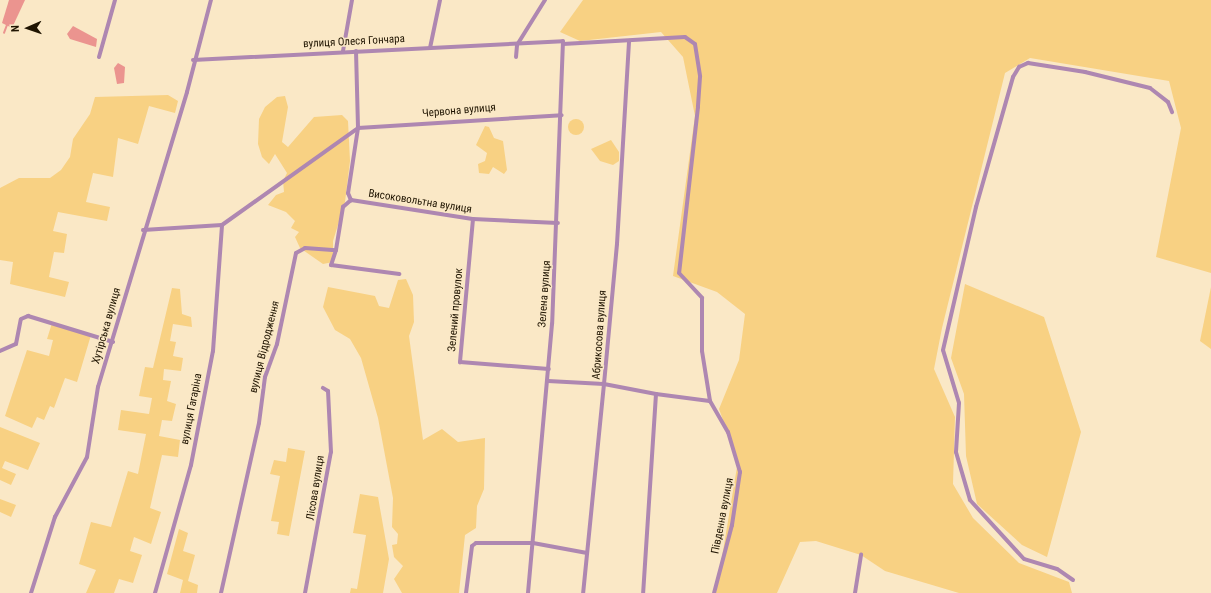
<!DOCTYPE html>
<html>
<head>
<meta charset="utf-8">
<style>
  body { margin:0 }
  #map { position:relative; width:1211px; height:593px; overflow:hidden; background:#fae8c6; font-family:"Roboto Condensed",sans-serif }
  div>[style] { position:absolute }
  .green>* { inset:0; background:#f8d183 }
  .round { border-radius:50% }
  .water>* { inset:0; background:#eb948f }
  .stream>* { height:1.5px; margin:-0.75px; padding:0 0.75px; transform-origin:0.75px; border-radius:0.75px; background:#eb948f }
  .street>* { height:4px; margin:-2px; padding:0 2px; transform-origin:2px; border-radius:2px; background:#ae87b1 }
  span { translate:-50% -50%; white-space:nowrap; text-align:center; line-height:1.15; -webkit-text-stroke:3px #fae8c6; paint-order:stroke }
  .street-label { font-size:11px; color:#1f1401 }
  .north { position:absolute; left:8px; top:8px; width:40px; height:40px; -webkit-text-stroke:3px #fae8c6; paint-order:stroke; rotate:268deg; font-size:11px; font-weight:700; line-height:16px; text-align:center; color:#1f1401 }
  .north::after { content:''; display:block; margin:auto; width:14px; height:18px; background:#1f1401; clip-path:polygon(50% 0,100% 100%,50% 72%,0 100%) }
</style>
</head>
<body>
<div id="map">
  <div class="green">
    <div style="clip-path:polygon(583px 0,1211px 0,1211px 273px,1156px 257px,1181px 128px,1169px 81px,1030px 58px,1005px 73px,942px 328px,934px 369px,955px 417px,953px 484px,973px 518px,1019px 563px,1069px 582px,1072px 593px,959px 593px,885px 571px,861px 555px,816px 541px,800px 542px,777px 593px,716px 593px,738px 461px,719px 409px,739px 360px,745px 314px,717px 292px,673px 276px,695px 116px,683px 57px,661px 32px,580px 41px,560px 32px)"></div>
    <div style="clip-path:polygon(168px 95px,178px 101px,175px 113px,149px 106px,138px 144px,118px 138px,113px 177px,93px 173px,86px 202px,110px 207px,107px 221px,58px 212px,53px 231px,67px 234px,64px 253px,54px 252px,49px 277px,69px 282px,65px 297px,10px 284px,13px 262px,0 260px,0 188px,19px 178px,50px 178px,61px 170px,70px 157px,73px 139px,90px 114px,95px 97px)"></div>
    <div style="clip-path:polygon(285px 96px,288px 107px,282px 142px,288px 147px,314px 117px,342px 115px,348px 121px,350px 161px,345px 202px,333px 241px,333px 262px,323px 264px,300px 248px,295px 237px,299px 232px,291px 228px,295px 221px,286px 212px,268px 205px,276px 195px,284px 192px,283px 181px,287px 173px,275px 154px,269px 164px,262px 157px,258px 144px,259px 119px,265px 107px,277px 97px)"></div>
    <div class="round" style="left:568px;top:119px;width:16px;height:16px"></div>
    <div style="clip-path:polygon(485px 126px,489px 127px,494px 138px,503px 141px,507px 170px,504px 174px,493px 167px,489px 174px,479px 173px,478px 164px,485px 161px,487px 153px,476px 145px)"></div>
    <div style="clip-path:polygon(611px 140px,619px 152px,619px 161px,613px 165px,600px 161px,591px 149px)"></div>
    <div style="clip-path:polygon(406px 279px,413px 295px,414px 322px,409px 336px,423px 440px,442px 429px,458px 442px,485px 438px,484px 489px,477px 506px,476px 528px,465px 535px,459px 593px,402px 593px,394px 579px,403px 566px,394px 557px,392px 545px,397px 544px,398px 534px,392px 527px,393px 498px,378px 418px,361px 358px,350px 339px,335px 330px,323px 307px,328px 287px,375px 296px,379px 306px,389px 308px,398px 280px)"></div>
    <div style="clip-path:polygon(965px 284px,1044px 317px,1081px 432px,1047px 557px,1022px 545px,977px 504px,966px 456px,964px 394px,951px 358px)"></div>
    <div style="clip-path:polygon(1211px 287px,1211px 349px,1200px 341px)"></div>
    <div style="clip-path:polygon(172px 288px,180px 289px,182px 314px,191px 317px,192px 327px,173px 324px,170px 341px,176px 342px,173px 356px,183px 358px,181px 371px,164px 369px,163px 380px,171px 381px,167px 401px,176px 404px,172px 421px,162px 420px,159px 436px,180px 440px,178px 457px,162px 455px,150px 508px,161px 512px,151px 544px,134px 537px,130px 551px,142px 555px,133px 583px,119px 579px,114px 593px,86px 593px,96px 570px,79px 564px,91px 522px,111px 527px,128px 471px,138px 474px,146px 434px,118px 430px,121px 410px,149px 414px,152px 398px,139px 396px,145px 367px,153px 368px)"></div>
    <div style="clip-path:polygon(52px 323px,91px 335px,77px 382px,65px 378px,54px 408px,50px 406px,44px 420px,37px 417px,32px 428px,5px 416px,27px 350px,49px 356px,53px 340px,47px 339px)"></div>
    <div style="clip-path:polygon(0 427px,40px 443px,28px 470px,5px 461px,2px 468px,16px 474px,11px 485px,0 480px)"></div>
    <div style="clip-path:polygon(288px 448px,305px 451px,289px 536px,277px 534px,279px 522px,271px 521px,280px 476px,270px 474px,274px 460px,286px 462px)"></div>
    <div style="clip-path:polygon(360px 494px,378px 497px,389px 559px,383px 593px,350px 593px,351px 588px,357px 589px,366px 535px,353px 533px)"></div>
    <div style="clip-path:polygon(0 499px,16px 505px,11px 517px,0 512px)"></div>
    <div style="clip-path:polygon(179px 529px,188px 533px,183px 551px,195px 555px,188px 581px,198px 585px,197px 593px,180px 593px,183px 580px,167px 574px)"></div>
  </div>
  <div class="water">
    <div style="clip-path:polygon(9px 0,25px 0,12px 28px,2px 23px)"></div>
    <div style="clip-path:polygon(73px 26px,97px 39px,96px 47px,70px 39px,67px 34px)"></div>
    <div style="clip-path:polygon(118px 63px,125px 67px,124px 83px,117px 84px,114px 68px)"></div>
  </div>
  <div class="stream">
    <div style="left:4px;top:33px;width:9px;rotate:-69deg"></div>
  </div>
  <div class="street">
    <div style="left:629px;top:42px;width:202px;rotate:93.4deg"></div>
    <div style="left:617px;top:244px;width:141px;rotate:95.3deg"></div>
    <div style="left:604px;top:384px;width:53px;rotate:10.9deg"></div>
    <div style="left:656px;top:394px;width:199px;rotate:93.7deg"></div>
    <div style="left:563px;top:44px;width:122px;rotate:-3.3deg"></div>
    <div style="left:685px;top:37px;width:12px;rotate:35deg"></div>
    <div style="left:695px;top:44px;width:33px;rotate:81deg"></div>
    <div style="left:700px;top:77px;width:30px;rotate:94deg"></div>
    <div style="left:698px;top:107px;width:167px;rotate:96.5deg"></div>
    <div style="left:679px;top:273px;width:34px;rotate:47deg"></div>
    <div style="left:702px;top:298px;width:53px;rotate:90deg"></div>
    <div style="left:702px;top:351px;width:51px;rotate:80.9deg"></div>
    <div style="left:710px;top:401px;width:36px;rotate:60deg"></div>
    <div style="left:728px;top:432px;width:42px;rotate:73.3deg"></div>
    <div style="left:740px;top:472px;width:54px;rotate:98.6deg"></div>
    <div style="left:732px;top:525px;width:70px;rotate:104.8deg"></div>
    <div style="left:430px;top:48px;width:49px;rotate:-78.2deg"></div>
    <div style="left:343px;top:51px;width:52px;rotate:-80deg"></div>
    <div style="left:356px;top:51px;width:77px;rotate:88.5deg"></div>
    <div style="left:358px;top:128px;width:66px;rotate:98.7deg"></div>
    <div style="left:348px;top:193px;width:8px;rotate:67deg"></div>
    <div style="left:351px;top:200px;width:123px;rotate:8.9deg"></div>
    <div style="left:473px;top:219px;width:85px;rotate:2.7deg"></div>
    <div style="left:99px;top:57px;width:59px;rotate:-74.3deg"></div>
    <div style="left:516px;top:57px;width:12px;rotate:-85deg"></div>
    <div style="left:517px;top:45px;width:53px;rotate:-58.1deg"></div>
    <div style="left:193px;top:60px;width:370px;rotate:-2.9deg"></div>
    <div style="left:563px;top:41px;width:283px;rotate:92.2deg"></div>
    <div style="left:552px;top:324px;width:270px;rotate:95.1deg"></div>
    <div style="left:358px;top:128px;width:204px;rotate:-3.6deg"></div>
    <div style="left:473px;top:219px;width:144px;rotate:95.2deg"></div>
    <div style="left:460px;top:362px;width:89px;rotate:4.5deg"></div>
    <div style="left:143px;top:230px;width:79px;rotate:-3.6deg"></div>
    <div style="left:222px;top:225px;width:167px;rotate:-35.5deg"></div>
    <div style="left:336px;top:250px;width:44px;rotate:-80.8deg"></div>
    <div style="left:343px;top:207px;width:11px;rotate:-41deg"></div>
    <div style="left:0;top:351px;width:17px;rotate:-24deg"></div>
    <div style="left:16px;top:344px;width:25px;rotate:-79deg"></div>
    <div style="left:21px;top:319px;width:8px;rotate:-23deg"></div>
    <div style="left:28px;top:316px;width:89px;rotate:17deg"></div>
    <div style="left:548px;top:381px;width:56px;rotate:3.1deg"></div>
    <div style="left:604px;top:384px;width:210px;rotate:95.7deg"></div>
    <div style="left:656px;top:394px;width:54px;rotate:7.4deg"></div>
    <div style="left:1073px;top:580px;width:19px;rotate:-145deg"></div>
    <div style="left:1057px;top:569px;width:34px;rotate:-163deg"></div>
    <div style="left:1024px;top:559px;width:80px;rotate:-132.5deg"></div>
    <div style="left:970px;top:500px;width:50px;rotate:-106.3deg"></div>
    <div style="left:956px;top:452px;width:49px;rotate:-86.5deg"></div>
    <div style="left:959px;top:403px;width:55px;rotate:-106.8deg"></div>
    <div style="left:943px;top:350px;width:147px;rotate:-77deg"></div>
    <div style="left:976px;top:207px;width:135px;rotate:-74.1deg"></div>
    <div style="left:1013px;top:77px;width:12px;rotate:-59deg"></div>
    <div style="left:1019px;top:67px;width:10px;rotate:-24deg"></div>
    <div style="left:1028px;top:63px;width:58px;rotate:9deg"></div>
    <div style="left:1085px;top:72px;width:67px;rotate:13.8deg"></div>
    <div style="left:1150px;top:88px;width:23px;rotate:38deg"></div>
    <div style="left:1168px;top:102px;width:11px;rotate:68deg"></div>
    <div style="left:31px;top:593px;width:80px;rotate:-72.5deg"></div>
    <div style="left:55px;top:517px;width:68px;rotate:-61.9deg"></div>
    <div style="left:87px;top:457px;width:71px;rotate:-81.1deg"></div>
    <div style="left:98px;top:387px;width:308px;rotate:-73.2deg"></div>
    <div style="left:187px;top:92px;width:95px;rotate:-75.4deg"></div>
    <div style="left:155px;top:593px;width:133px;rotate:-74.3deg"></div>
    <div style="left:191px;top:465px;width:116px;rotate:-79.1deg"></div>
    <div style="left:213px;top:351px;width:126px;rotate:-85.9deg"></div>
    <div style="left:221px;top:593px;width:174px;rotate:-77.4deg"></div>
    <div style="left:259px;top:423px;width:46px;rotate:-82.6deg"></div>
    <div style="left:265px;top:377px;width:35px;rotate:-70deg"></div>
    <div style="left:277px;top:344px;width:93px;rotate:-78.2deg"></div>
    <div style="left:296px;top:253px;width:10px;rotate:-29deg"></div>
    <div style="left:305px;top:248px;width:31px;rotate:4deg"></div>
    <div style="left:336px;top:250px;width:16px;rotate:108deg"></div>
    <div style="left:331px;top:265px;width:69px;rotate:7.5deg"></div>
    <div style="left:305px;top:593px;width:143px;rotate:-79.6deg"></div>
    <div style="left:331px;top:452px;width:61px;rotate:-92.8deg"></div>
    <div style="left:328px;top:391px;width:6px;rotate:-149deg"></div>
    <div style="left:466px;top:593px;width:47px;rotate:-82.7deg"></div>
    <div style="left:472px;top:546px;width:5px;rotate:-37deg"></div>
    <div style="left:476px;top:543px;width:57px"></div>
    <div style="left:533px;top:543px;width:55px;rotate:10.5deg"></div>
    <div style="left:855px;top:593px;width:39px;rotate:-81deg"></div>
  </div>
  <div class="street-label">
    <span style="left:354px;top:42px;rotate:-3deg">вулиця Олеся Гончара</span>
    <span style="left:459px;top:111px;rotate:-5deg">Червона вулиця</span>
    <span style="left:420px;top:202px;rotate:9deg">Високовольтна вулиця</span>
    <span style="left:545px;top:294px;rotate:-86deg">Зелена вулиця</span>
    <span style="left:456px;top:310px;rotate:-85deg">Зелений провулок</span>
    <span style="left:107px;top:326px;rotate:-74deg">Хутірська вулиця</span>
    <span style="left:600px;top:335px;rotate:-86deg">Абрикосова вулиця</span>
    <span style="left:265px;top:347px;rotate:-76deg">вулиця Відродження</span>
    <span style="left:192px;top:409px;rotate:-79deg">вулиця Гагаріна</span>
    <span style="left:316px;top:488px;rotate:-81deg">Лісова вулиця</span>
    <span style="left:723px;top:516px;rotate:-79deg">Південна вулиця</span>
  </div>
  <div class="north">N</div>
</div>
</body>
</html>
